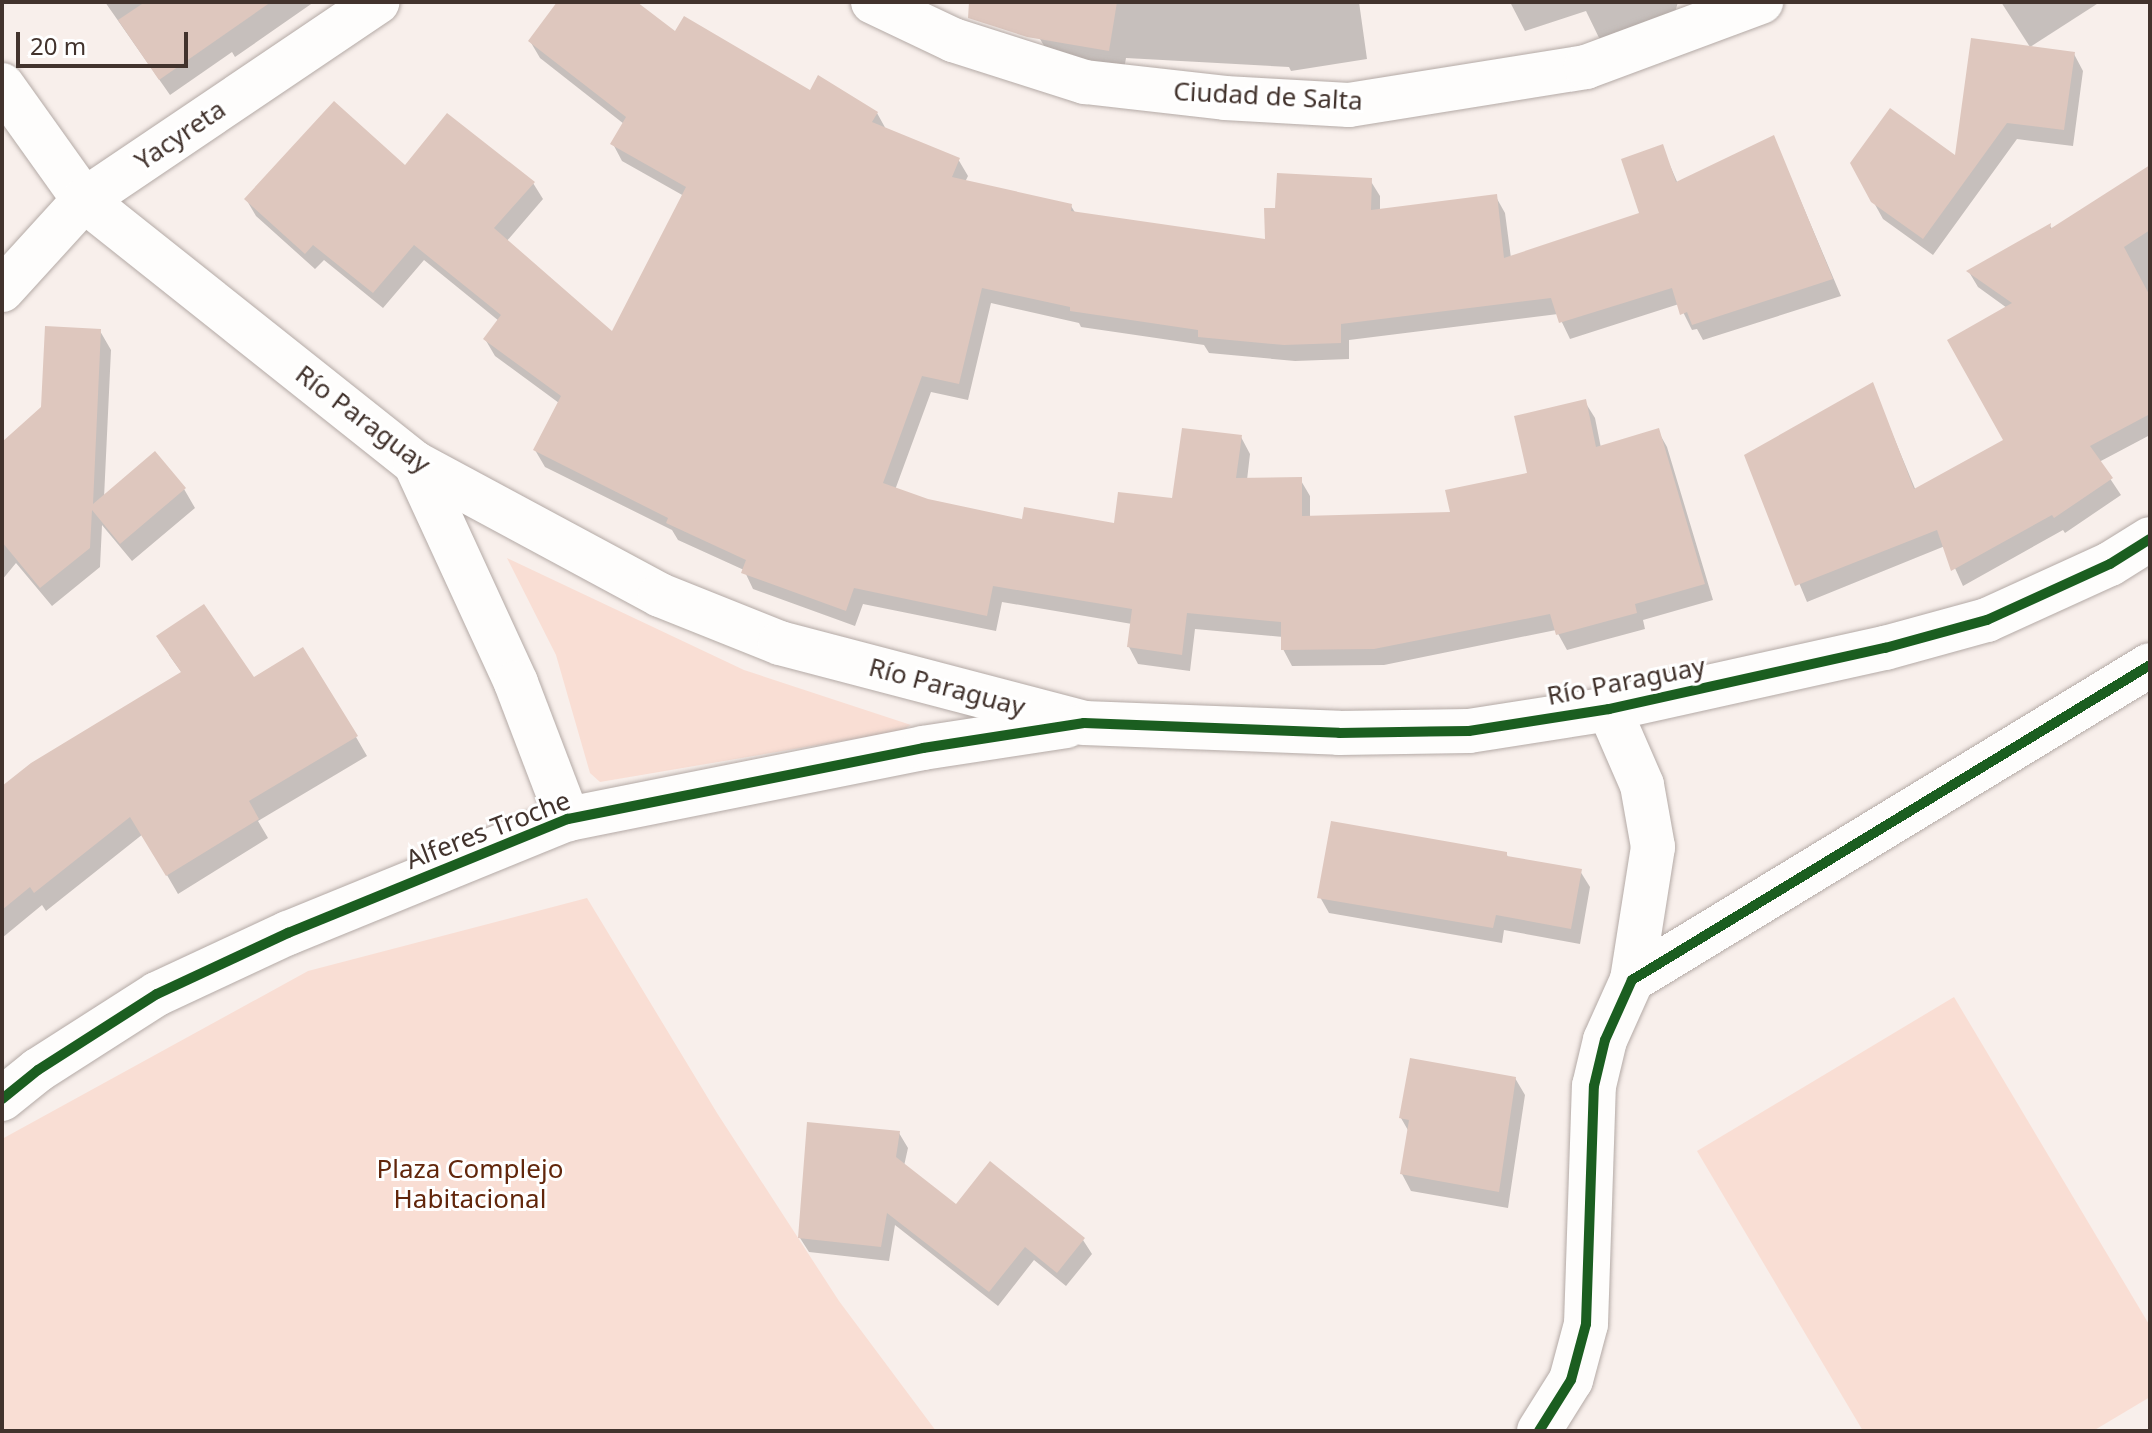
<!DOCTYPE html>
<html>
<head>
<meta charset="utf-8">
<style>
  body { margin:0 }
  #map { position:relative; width:2152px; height:1433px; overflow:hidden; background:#f8efeb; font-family:"Noto Sans",sans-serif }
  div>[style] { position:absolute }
  .green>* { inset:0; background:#f9ded4 }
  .shadow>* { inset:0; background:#0003 }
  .building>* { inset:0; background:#dec7be }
  .roads { filter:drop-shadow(0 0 2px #b4aaa6) drop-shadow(0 0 2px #b4aaa6) }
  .minor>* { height:44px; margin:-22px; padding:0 22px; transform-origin:22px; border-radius:22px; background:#fefdfc }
  .cycleway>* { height:10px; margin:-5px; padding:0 5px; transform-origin:5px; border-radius:5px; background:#1b5e20 }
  span { translate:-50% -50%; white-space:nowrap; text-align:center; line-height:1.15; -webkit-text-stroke:6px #fff; paint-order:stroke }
  .street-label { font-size:26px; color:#42332d }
  .park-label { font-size:26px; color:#62260b }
  .frame { position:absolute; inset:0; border:4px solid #42332d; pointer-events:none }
  .scale { position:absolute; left:16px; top:32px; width:172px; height:36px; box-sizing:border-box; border:4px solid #42332d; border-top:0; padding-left:10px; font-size:24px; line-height:28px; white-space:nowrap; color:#42332d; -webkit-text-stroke:6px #fff; paint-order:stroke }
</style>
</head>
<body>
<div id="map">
  <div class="green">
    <div style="clip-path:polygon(507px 558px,744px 670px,911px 725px,901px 731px,600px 782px,590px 773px,556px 655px)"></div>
    <div style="clip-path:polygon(587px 898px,717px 1113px,839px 1301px,936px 1431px,2px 1431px,2px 1139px,308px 971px)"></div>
    <div style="clip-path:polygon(1954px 997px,2150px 1326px,2150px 1397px,2093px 1431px,1863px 1431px,1697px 1151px)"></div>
  </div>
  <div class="shadow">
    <div style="clip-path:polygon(105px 2px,314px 2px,235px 57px,232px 52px,170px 95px)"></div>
    <div style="clip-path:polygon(560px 2px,634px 2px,676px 34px,810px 93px,877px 113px,887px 131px,958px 159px,968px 176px,965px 182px,1071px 206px,1076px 214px,1267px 242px,1277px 210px,1370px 180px,1380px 196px,1380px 211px,1496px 197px,1505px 213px,1511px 258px,1642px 214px,1662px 147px,1678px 184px,1774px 138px,1841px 296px,1703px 340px,1697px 329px,1692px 330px,1679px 304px,1570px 339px,1558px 314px,1349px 340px,1349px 359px,1295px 361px,1209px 353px,1204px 345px,1081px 327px,1079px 323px,991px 303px,968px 400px,931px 392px,895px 490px,927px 501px,1024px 522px,1116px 525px,1174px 501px,1241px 437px,1250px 454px,1247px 480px,1300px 479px,1310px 496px,1310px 517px,1452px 514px,1529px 475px,1585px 402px,1595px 418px,1601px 448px,1658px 431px,1667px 447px,1713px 600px,1643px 620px,1645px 629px,1567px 650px,1556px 630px,1384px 665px,1292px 666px,1283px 649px,1283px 637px,1195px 629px,1190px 671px,1138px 664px,1129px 647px,1132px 624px,1002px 602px,996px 631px,863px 604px,855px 626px,753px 589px,744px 570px,678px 540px,672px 530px,545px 467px,535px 450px,559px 403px,495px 356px,485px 339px,499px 321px,424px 260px,383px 308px,324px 260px,315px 269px,256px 216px,246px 199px,533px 183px,543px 199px,506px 242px,613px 335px,684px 196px,622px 161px,613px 144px,624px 124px,540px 58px,530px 41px)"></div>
    <div style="clip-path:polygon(1047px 2px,1359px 2px,1367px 59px,1291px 71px,1289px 67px,1126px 58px,1123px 75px,1055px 64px,1040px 39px)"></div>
    <div style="clip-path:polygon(1510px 2px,1678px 2px,1672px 23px,1603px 46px,1586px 11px,1525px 31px)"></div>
    <div style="clip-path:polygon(2001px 2px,2100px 2px,2030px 47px)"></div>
    <div style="clip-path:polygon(2074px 54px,2083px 71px,2073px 146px,2017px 139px,1933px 255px,1883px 219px,1852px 163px,1957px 158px)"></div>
    <div style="clip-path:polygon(2150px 171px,2150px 435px,2099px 462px,2121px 495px,2065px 533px,2063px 530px,1963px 586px,1945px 546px,1807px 602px,1746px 456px,1872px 385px,1916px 491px,2005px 441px,2007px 308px,1978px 287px,1969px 272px,2050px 226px,2053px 230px)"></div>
    <div style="clip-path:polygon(100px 331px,111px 350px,104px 498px,184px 489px,195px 508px,132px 561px,102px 525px,100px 567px,52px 606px,16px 563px,2px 580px,2px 445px,43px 408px)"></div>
    <div style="clip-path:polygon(169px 655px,253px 680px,356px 737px,367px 756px,258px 821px,268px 838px,178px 894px,143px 834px,46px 911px,42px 905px,2px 938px,2px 787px,182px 673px)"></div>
    <div style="clip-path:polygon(1506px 853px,1509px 859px,1580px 871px,1590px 887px,1580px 944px,1504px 930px,1502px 943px,1329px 913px,1320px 897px)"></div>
    <div style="clip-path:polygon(1515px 1078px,1525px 1095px,1508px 1208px,1411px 1191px,1402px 1174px,1409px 1132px,1401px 1118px)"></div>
    <div style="clip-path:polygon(899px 1133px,908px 1148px,904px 1166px,956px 1207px,1083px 1240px,1092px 1254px,1066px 1286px,1034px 1260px,998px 1306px,895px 1225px,889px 1261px,809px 1252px,800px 1238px)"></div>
  </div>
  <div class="building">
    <div style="clip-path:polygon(145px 2px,271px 2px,159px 80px,118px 20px)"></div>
    <div style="clip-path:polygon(557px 2px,637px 2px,675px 31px,684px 16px,810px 90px,818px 75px,878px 112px,872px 122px,960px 158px,952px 177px,1072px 204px,1071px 211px,1265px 239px,1264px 208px,1275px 208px,1277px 173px,1372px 178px,1371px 210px,1497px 194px,1504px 258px,1639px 213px,1621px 159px,1663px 144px,1676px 182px,1774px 135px,1833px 279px,1692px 325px,1687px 312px,1680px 315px,1672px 288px,1559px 323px,1551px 298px,1341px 324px,1341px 343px,1284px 345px,1198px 337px,1198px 330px,1070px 311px,1070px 307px,982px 288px,959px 384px,922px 376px,883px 483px,928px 499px,1022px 519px,1024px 507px,1114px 523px,1118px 492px,1172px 498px,1182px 428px,1242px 435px,1236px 478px,1302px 477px,1302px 516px,1450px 512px,1445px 490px,1527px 473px,1514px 416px,1586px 399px,1596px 447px,1659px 428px,1705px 584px,1635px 604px,1637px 613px,1556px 635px,1550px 614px,1374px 649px,1281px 650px,1281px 622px,1187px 613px,1182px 655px,1127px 647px,1132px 609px,993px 586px,987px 616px,854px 588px,846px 611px,741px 573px,746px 560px,666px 523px,668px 518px,533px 450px,561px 396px,483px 339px,501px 315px,414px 245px,373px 293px,313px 245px,305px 254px,244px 199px,334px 101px,405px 165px,447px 113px,535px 182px,494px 228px,612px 331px,686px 187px,610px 144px,626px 117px,528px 41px)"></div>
    <div style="clip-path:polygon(969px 2px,1117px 2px,1109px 51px,1027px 37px,968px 18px)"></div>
    <div style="clip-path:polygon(1971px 38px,2075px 52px,2064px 130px,2007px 123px,1923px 239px,1871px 202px,1850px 163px,1890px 108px,1955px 155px)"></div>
    <div style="clip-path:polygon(2150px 165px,2150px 230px,2124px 247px,2150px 296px,2150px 414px,2090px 446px,2113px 478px,2054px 518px,2052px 515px,1951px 571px,1937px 530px,1795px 586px,1744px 455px,1873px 382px,1914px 489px,2003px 440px,1947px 340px,2012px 303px,1966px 271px,2051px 223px,2050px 229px)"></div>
    <div style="clip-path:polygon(45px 326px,101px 329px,93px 504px,155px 451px,186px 488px,120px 544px,92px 510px,90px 548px,40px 588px,2px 542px,2px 442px,41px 407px)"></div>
    <div style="clip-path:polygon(204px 604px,254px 677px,303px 647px,358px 736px,249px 801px,259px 819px,166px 876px,130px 817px,34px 893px,30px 887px,2px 910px,2px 786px,31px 763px,181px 672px,156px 636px)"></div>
    <div style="clip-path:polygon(1331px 821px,1507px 852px,1507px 856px,1582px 869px,1571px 929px,1496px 915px,1493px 928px,1317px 898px)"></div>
    <div style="clip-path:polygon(1410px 1058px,1516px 1077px,1499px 1192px,1400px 1174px,1409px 1120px,1399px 1118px)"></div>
    <div style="clip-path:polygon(807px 1122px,900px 1131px,896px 1157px,956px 1204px,990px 1161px,1085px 1238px,1057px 1273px,1025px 1247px,989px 1292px,887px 1213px,881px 1247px,798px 1238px)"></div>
  </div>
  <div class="roads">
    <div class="minor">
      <div style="left:873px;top:2px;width:89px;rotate:25.4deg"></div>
      <div style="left:953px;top:40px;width:139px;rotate:17.7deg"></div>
      <div style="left:1085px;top:82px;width:141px;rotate:6.5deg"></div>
      <div style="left:1225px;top:98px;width:124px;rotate:3.2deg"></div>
      <div style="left:1349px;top:105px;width:240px;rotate:-9.1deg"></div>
      <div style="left:1586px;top:67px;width:187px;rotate:-20.4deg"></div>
      <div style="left:2px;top:85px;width:141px;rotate:54.5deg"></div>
      <div style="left:84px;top:200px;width:423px;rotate:38.5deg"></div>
      <div style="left:415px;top:463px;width:278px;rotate:28.3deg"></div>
      <div style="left:660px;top:595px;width:129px;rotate:21.8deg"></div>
      <div style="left:780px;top:643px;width:314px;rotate:14.7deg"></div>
      <div style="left:1084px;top:723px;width:255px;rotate:2.2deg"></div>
      <div style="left:1339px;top:733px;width:130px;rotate:-0.9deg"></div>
      <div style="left:1469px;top:731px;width:142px;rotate:-8.9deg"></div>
      <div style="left:1609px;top:709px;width:283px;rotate:-12.5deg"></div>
      <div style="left:1885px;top:648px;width:106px;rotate:-15.4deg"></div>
      <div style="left:1987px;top:620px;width:135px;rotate:-24.5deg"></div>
      <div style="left:2110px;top:564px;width:47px;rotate:-32deg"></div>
      <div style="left:2px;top:290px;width:122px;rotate:-47.7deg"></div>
      <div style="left:84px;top:200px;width:354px;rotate:-34deg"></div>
      <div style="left:415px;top:463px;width:242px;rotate:65.3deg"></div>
      <div style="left:516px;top:683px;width:146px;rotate:69.1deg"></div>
      <div style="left:1609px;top:709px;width:83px;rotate:66.5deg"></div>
      <div style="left:1642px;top:785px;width:63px;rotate:79.9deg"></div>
      <div style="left:1653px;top:847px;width:135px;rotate:99deg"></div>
      <div style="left:2px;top:1099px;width:46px;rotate:-38.9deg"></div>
      <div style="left:38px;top:1070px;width:141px;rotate:-32.6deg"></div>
      <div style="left:157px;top:994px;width:145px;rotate:-25deg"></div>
      <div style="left:288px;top:933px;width:302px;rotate:-22.2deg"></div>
      <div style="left:568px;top:819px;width:362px;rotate:-11.3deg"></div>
      <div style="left:923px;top:748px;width:145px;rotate:-8.7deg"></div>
      <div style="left:1539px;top:1431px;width:60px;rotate:-57.9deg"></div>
      <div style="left:1571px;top:1380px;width:58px;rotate:-75deg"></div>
      <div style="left:1586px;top:1324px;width:238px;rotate:-88.1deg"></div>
      <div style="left:1594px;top:1086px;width:47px;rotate:-76.6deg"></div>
      <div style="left:1605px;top:1040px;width:66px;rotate:-65.8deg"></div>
      <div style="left:1632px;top:980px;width:606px;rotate:-31.3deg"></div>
    </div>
  </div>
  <div class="cycleway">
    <div style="left:2px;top:1099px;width:46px;rotate:-38.9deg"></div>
    <div style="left:38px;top:1070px;width:141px;rotate:-32.6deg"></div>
    <div style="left:157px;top:994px;width:145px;rotate:-25deg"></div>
    <div style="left:288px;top:933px;width:302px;rotate:-22.2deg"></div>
    <div style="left:568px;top:819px;width:362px;rotate:-11.3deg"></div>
    <div style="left:923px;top:748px;width:163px;rotate:-8.8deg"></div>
    <div style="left:1084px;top:723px;width:255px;rotate:2.2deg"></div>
    <div style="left:1339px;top:733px;width:130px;rotate:-0.9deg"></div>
    <div style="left:1469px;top:731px;width:142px;rotate:-8.9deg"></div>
    <div style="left:1609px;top:709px;width:283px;rotate:-12.5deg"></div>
    <div style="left:1885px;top:648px;width:106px;rotate:-15.4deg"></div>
    <div style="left:1987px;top:620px;width:135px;rotate:-24.5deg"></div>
    <div style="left:2110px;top:564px;width:47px;rotate:-32deg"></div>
    <div style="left:1539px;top:1431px;width:60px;rotate:-57.9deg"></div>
    <div style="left:1571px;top:1380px;width:58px;rotate:-75deg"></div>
    <div style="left:1586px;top:1324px;width:238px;rotate:-88.1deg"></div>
    <div style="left:1594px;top:1086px;width:47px;rotate:-76.6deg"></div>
    <div style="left:1605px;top:1040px;width:66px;rotate:-65.8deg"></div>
    <div style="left:1632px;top:980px;width:606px;rotate:-31.3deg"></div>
  </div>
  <div class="street-label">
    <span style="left:1268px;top:96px;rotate:3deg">Ciudad de Salta</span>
    <span style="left:180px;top:135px;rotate:-34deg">Yacyreta</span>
    <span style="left:363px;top:419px;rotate:37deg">Río Paraguay</span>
    <span style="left:1626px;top:681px;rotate:-11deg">Río Paraguay</span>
    <span style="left:947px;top:687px;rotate:15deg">Río Paraguay</span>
    <span style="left:488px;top:830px;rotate:-21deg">Alferes Troche</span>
  </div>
  <div class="park-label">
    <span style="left:470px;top:1184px">Plaza Complejo<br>Habitacional</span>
  </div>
  <div class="frame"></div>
  <div class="scale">20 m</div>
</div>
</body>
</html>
